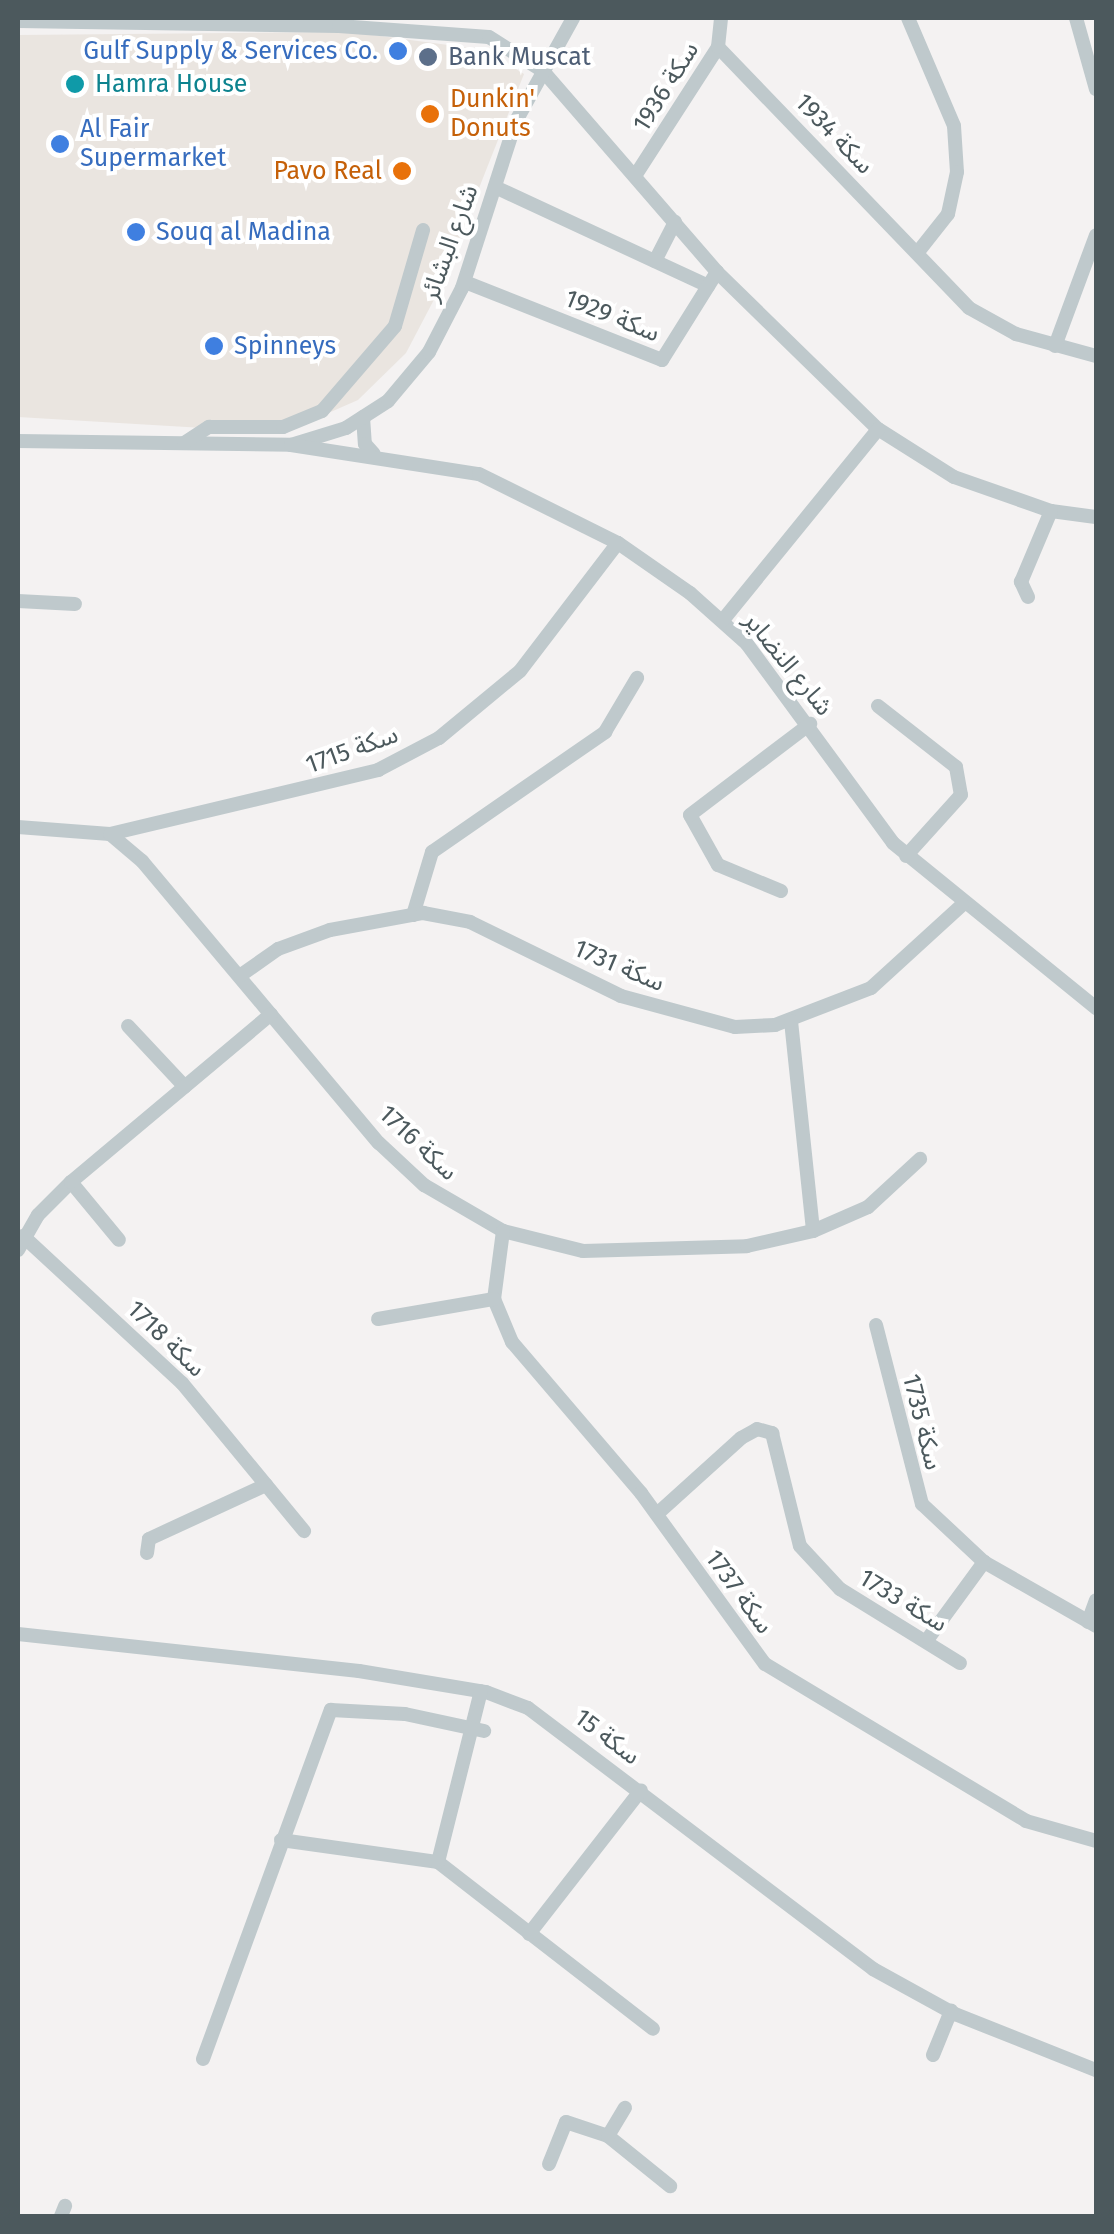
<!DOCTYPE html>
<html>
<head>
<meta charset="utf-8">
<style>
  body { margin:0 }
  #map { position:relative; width:1114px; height:2234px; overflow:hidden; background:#f4f2f2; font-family:"Fira Sans","Noto Sans Arabic",sans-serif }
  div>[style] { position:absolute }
  .commercial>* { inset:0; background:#eae5e0 }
  .minor>* { height:14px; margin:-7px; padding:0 7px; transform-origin:7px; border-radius:7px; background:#bfc9cc }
  .dots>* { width:28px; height:28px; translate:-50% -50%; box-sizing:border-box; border:5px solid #fff; border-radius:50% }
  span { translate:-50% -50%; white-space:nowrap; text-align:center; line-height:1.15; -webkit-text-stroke:8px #fff; paint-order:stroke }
  .shop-label { font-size:25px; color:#366cbe }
  .right { translate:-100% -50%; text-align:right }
  .left { translate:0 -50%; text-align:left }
  .service-label { font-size:25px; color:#4e5e75 }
  .culture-label { font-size:25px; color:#0d838f }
  .street-label { font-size:25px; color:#4c595d }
  .food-label { font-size:25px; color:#c56008 }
  .frame { position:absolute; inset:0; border:20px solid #4c595d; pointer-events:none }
</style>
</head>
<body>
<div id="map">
  <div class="commercial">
    <div style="clip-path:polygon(350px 32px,486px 50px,524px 74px,438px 292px,406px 353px,358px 400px,301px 425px,237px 430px,18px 417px,18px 35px)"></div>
  </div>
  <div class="minor">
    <div style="left:908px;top:18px;width:117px;rotate:66.9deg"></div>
    <div style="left:954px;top:126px;width:46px;rotate:86.3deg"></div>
    <div style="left:957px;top:172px;width:43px;rotate:102.1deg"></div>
    <div style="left:948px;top:214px;width:48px;rotate:128.3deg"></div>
    <div style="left:1076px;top:18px;width:74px;rotate:74.3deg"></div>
    <div style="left:18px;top:21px;width:321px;rotate:0.9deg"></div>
    <div style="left:339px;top:26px;width:150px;rotate:4.2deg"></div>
    <div style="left:489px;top:37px;width:64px;rotate:32.2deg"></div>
    <div style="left:543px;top:71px;width:266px;rotate:49.1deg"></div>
    <div style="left:717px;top:272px;width:225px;rotate:44.3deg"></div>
    <div style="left:878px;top:429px;width:90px;rotate:32.3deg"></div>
    <div style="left:954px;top:477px;width:103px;rotate:19.3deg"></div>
    <div style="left:1051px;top:511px;width:45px;rotate:7.6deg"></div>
    <div style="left:718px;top:47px;width:362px;rotate:46.1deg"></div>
    <div style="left:969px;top:308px;width:54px;rotate:29deg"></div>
    <div style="left:1016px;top:334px;width:83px;rotate:15.4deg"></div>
    <div style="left:635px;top:176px;width:153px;rotate:-57.2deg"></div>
    <div style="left:718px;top:47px;width:29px;rotate:-84deg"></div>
    <div style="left:495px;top:187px;width:235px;rotate:24.9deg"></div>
    <div style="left:655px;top:261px;width:44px;rotate:-62.9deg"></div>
    <div style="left:465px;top:282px;width:212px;rotate:21.6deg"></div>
    <div style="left:662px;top:360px;width:104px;rotate:-58deg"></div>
    <div style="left:1055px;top:346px;width:118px;rotate:-69.7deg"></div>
    <div style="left:363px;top:417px;width:27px;rotate:86deg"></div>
    <div style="left:365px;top:444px;width:13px;rotate:48deg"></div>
    <div style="left:18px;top:441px;width:273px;rotate:0.8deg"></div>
    <div style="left:291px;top:445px;width:58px;rotate:-17.2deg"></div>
    <div style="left:346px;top:428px;width:50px;rotate:-32.7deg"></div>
    <div style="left:388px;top:401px;width:64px;rotate:-50.1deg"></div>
    <div style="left:429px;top:352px;width:72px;rotate:-62.7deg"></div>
    <div style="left:462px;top:288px;width:176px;rotate:-72.1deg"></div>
    <div style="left:516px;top:121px;width:118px;rotate:-61deg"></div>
    <div style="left:184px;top:443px;width:30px;rotate:-33deg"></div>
    <div style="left:209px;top:427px;width:74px"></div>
    <div style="left:283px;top:427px;width:42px;rotate:-22.3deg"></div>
    <div style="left:322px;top:411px;width:112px;rotate:-49.3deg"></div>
    <div style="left:395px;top:326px;width:100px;rotate:-73.7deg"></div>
    <div style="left:291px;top:445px;width:190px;rotate:8.8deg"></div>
    <div style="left:479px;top:474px;width:155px;rotate:26.4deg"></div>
    <div style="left:618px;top:543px;width:88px;rotate:34.8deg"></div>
    <div style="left:690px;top:593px;width:76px;rotate:41.8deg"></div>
    <div style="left:747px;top:644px;width:247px;rotate:53.7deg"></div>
    <div style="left:893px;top:843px;width:262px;rotate:39.1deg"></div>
    <div style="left:1028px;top:597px;width:17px;rotate:-115deg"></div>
    <div style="left:1021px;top:582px;width:77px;rotate:-67.1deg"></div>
    <div style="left:18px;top:601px;width:57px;rotate:3deg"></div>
    <div style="left:723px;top:620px;width:246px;rotate:-50.9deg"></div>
    <div style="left:878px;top:706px;width:99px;rotate:38deg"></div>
    <div style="left:956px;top:767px;width:28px;rotate:80deg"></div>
    <div style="left:961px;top:795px;width:82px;rotate:132deg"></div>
    <div style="left:18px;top:827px;width:92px;rotate:4.4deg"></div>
    <div style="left:110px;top:834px;width:276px;rotate:-13.4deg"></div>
    <div style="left:378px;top:770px;width:69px;rotate:-27.7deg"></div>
    <div style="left:439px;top:738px;width:105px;rotate:-39.6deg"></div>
    <div style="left:520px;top:671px;width:161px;rotate:-52.6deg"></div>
    <div style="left:110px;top:834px;width:42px;rotate:40.2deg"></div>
    <div style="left:142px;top:861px;width:368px;rotate:50deg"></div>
    <div style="left:379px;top:1143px;width:62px;rotate:43deg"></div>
    <div style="left:424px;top:1185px;width:91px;rotate:30.2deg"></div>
    <div style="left:503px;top:1231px;width:82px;rotate:14deg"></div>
    <div style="left:583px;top:1251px;width:164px;rotate:-1.7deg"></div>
    <div style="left:747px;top:1246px;width:68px;rotate:-12.8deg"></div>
    <div style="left:813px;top:1231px;width:60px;rotate:-23.6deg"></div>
    <div style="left:868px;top:1207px;width:71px;rotate:-42.7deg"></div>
    <div style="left:781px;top:891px;width:68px;rotate:-157.6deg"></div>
    <div style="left:718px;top:865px;width:57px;rotate:-119.2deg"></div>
    <div style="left:690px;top:815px;width:151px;rotate:-37.2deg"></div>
    <div style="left:413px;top:915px;width:66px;rotate:-73.2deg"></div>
    <div style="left:432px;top:852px;width:211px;rotate:-34.7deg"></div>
    <div style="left:605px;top:732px;width:63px;rotate:-59.3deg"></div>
    <div style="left:241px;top:975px;width:45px;rotate:-35.1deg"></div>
    <div style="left:278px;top:949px;width:55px;rotate:-20.1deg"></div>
    <div style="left:330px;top:930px;width:95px;rotate:-10.4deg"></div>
    <div style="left:423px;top:913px;width:48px;rotate:10.8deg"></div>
    <div style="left:470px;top:922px;width:168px;rotate:26.1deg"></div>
    <div style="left:621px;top:996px;width:118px;rotate:15.2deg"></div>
    <div style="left:735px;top:1027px;width:40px;rotate:-2.9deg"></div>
    <div style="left:775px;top:1025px;width:103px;rotate:-21.1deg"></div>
    <div style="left:871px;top:988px;width:123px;rotate:-42.4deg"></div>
    <div style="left:791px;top:1021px;width:211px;rotate:84deg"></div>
    <div style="left:128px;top:1026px;width:83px;rotate:46.9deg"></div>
    <div style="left:71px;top:1182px;width:75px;rotate:50.4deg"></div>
    <div style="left:503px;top:1231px;width:69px;rotate:97.5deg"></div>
    <div style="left:494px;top:1299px;width:47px;rotate:67.3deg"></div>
    <div style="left:512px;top:1342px;width:199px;rotate:49.5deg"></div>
    <div style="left:641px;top:1493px;width:211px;rotate:54.1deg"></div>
    <div style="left:765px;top:1664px;width:305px;rotate:31deg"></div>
    <div style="left:1026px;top:1821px;width:73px;rotate:15.9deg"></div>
    <div style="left:23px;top:1236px;width:217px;rotate:42.8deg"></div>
    <div style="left:182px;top:1383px;width:192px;rotate:50.5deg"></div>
    <div style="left:18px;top:1250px;width:40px;rotate:-60.3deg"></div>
    <div style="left:38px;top:1215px;width:47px;rotate:-45deg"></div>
    <div style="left:71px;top:1182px;width:261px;rotate:-40deg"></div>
    <div style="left:378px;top:1319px;width:118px;rotate:-9.8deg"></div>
    <div style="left:876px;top:1325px;width:185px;rotate:75.6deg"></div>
    <div style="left:922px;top:1504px;width:85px;rotate:43.1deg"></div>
    <div style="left:984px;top:1562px;width:129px;rotate:29.7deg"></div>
    <div style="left:657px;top:1514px;width:113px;rotate:-42.1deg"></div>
    <div style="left:741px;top:1438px;width:18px;rotate:-29deg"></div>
    <div style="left:757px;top:1429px;width:16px;rotate:15deg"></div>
    <div style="left:772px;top:1433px;width:116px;rotate:76.1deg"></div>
    <div style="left:800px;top:1546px;width:59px;rotate:47.1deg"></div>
    <div style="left:840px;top:1589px;width:141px;rotate:31.7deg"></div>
    <div style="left:147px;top:1553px;width:14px;rotate:-82deg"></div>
    <div style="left:149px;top:1539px;width:129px;rotate:-24.8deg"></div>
    <div style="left:1088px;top:1622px;width:23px;rotate:-70deg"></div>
    <div style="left:18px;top:1634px;width:343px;rotate:6.2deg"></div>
    <div style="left:359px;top:1671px;width:129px;rotate:9.4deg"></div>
    <div style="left:486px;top:1692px;width:45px;rotate:20.9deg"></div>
    <div style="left:528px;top:1708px;width:433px;rotate:37.1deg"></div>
    <div style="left:873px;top:1969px;width:94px;rotate:28.8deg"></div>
    <div style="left:955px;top:2014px;width:152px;rotate:21.7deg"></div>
    <div style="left:927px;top:1640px;width:97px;rotate:-53.8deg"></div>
    <div style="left:281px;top:1840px;width:159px;rotate:8deg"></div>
    <div style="left:438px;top:1862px;width:272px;rotate:37.8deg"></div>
    <div style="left:438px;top:1862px;width:176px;rotate:-75.9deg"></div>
    <div style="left:529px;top:1934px;width:182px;rotate:-52.1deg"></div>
    <div style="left:933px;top:2055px;width:48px;rotate:-67.8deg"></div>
    <div style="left:203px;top:2059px;width:372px;rotate:-69.9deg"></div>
    <div style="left:331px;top:1710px;width:74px;rotate:3.1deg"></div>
    <div style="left:405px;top:1714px;width:81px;rotate:12.1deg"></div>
    <div style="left:608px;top:2136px;width:80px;rotate:38.9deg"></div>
    <div style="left:549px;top:2164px;width:45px;rotate:-68deg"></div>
    <div style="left:566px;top:2122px;width:44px;rotate:18.4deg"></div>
    <div style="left:608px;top:2136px;width:33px;rotate:-59deg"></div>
    <div style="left:61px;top:2216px;width:11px;rotate:-68deg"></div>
  </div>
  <div class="dots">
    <div style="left:398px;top:51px;background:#3f7fe0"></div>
    <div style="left:428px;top:57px;background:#5c6f8a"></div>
    <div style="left:75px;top:84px;background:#0f9aa8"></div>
    <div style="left:430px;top:114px;background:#e8710a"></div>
    <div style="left:60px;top:144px;background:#3f7fe0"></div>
    <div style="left:402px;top:171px;background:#e8710a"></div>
    <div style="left:136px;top:232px;background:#3f7fe0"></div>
    <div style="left:214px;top:346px;background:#3f7fe0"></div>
  </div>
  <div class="shop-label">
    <span class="right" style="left:378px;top:51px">Gulf Supply &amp; Services Co.</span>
    <span class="left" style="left:80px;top:144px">Al Fair<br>Supermarket</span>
    <span class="left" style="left:156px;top:232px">Souq al Madina</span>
    <span class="left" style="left:234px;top:346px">Spinneys</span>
  </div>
  <div class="service-label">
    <span class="left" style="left:448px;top:57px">Bank Muscat</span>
  </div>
  <div class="culture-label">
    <span class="left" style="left:95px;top:84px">Hamra House</span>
  </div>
  <div class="street-label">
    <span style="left:666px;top:87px;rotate:-58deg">سكة 1936</span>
    <span style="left:834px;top:134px;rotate:46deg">سكة 1934</span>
    <span style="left:450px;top:243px;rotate:-70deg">شارع البشائر</span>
    <span style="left:612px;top:316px;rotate:22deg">سكة 1929</span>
    <span style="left:788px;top:664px;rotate:51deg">شارع النضاير</span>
    <span style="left:352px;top:750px;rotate:-20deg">سكة 1715</span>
    <span style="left:619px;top:966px;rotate:23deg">سكة 1731</span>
    <span style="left:418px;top:1143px;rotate:43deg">سكة 1716</span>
    <span style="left:166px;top:1339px;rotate:44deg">سكة 1718</span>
    <span style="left:922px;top:1422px;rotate:76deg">سكة 1735</span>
    <span style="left:739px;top:1592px;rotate:54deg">سكة 1737</span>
    <span style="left:903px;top:1601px;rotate:31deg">سكة 1733</span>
    <span style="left:607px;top:1737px;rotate:37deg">سكة 15</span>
  </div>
  <div class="food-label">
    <span class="left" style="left:450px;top:114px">Dunkin'<br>Donuts</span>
    <span class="right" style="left:382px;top:171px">Pavo Real</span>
  </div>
  <div class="frame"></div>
</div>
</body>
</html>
